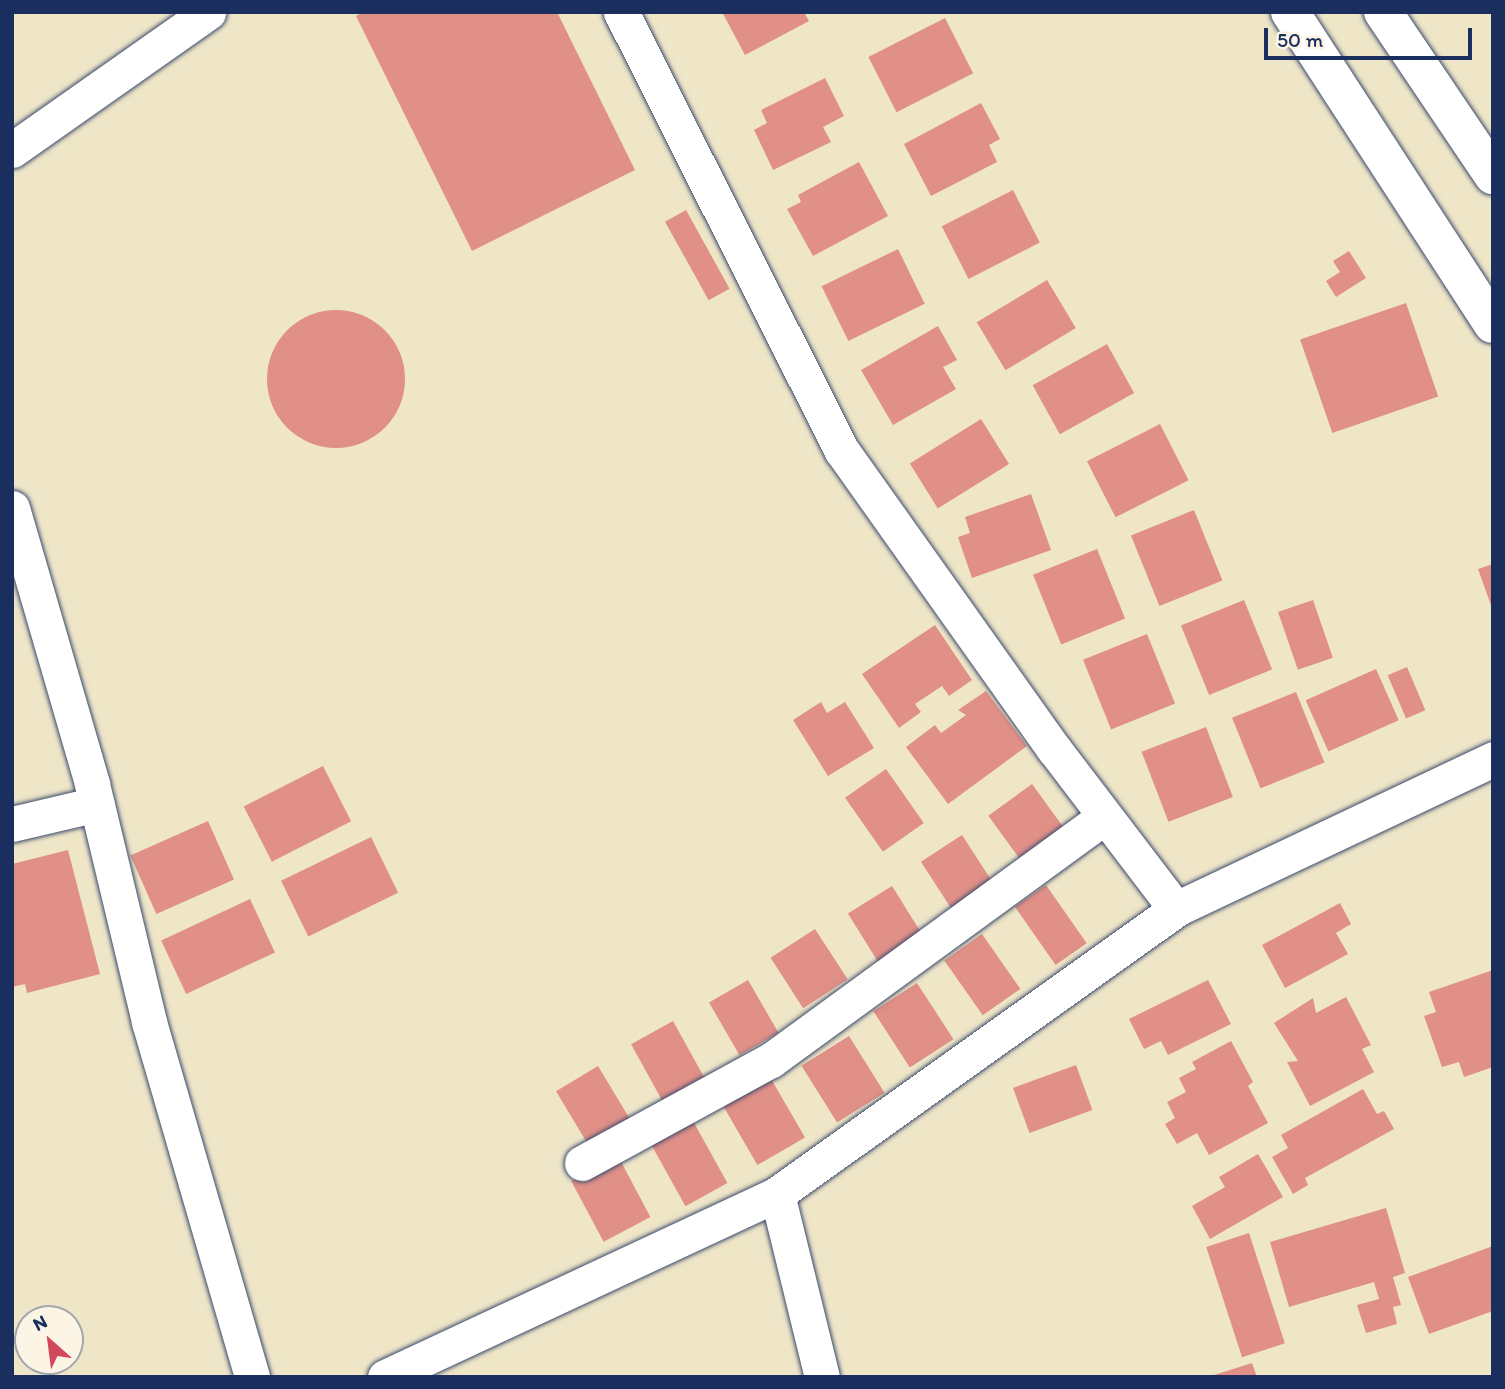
<!DOCTYPE html>
<html>
<head>
<meta charset="utf-8">
<style>
  body { margin:0 }
  #map { position:relative; width:1505px; height:1389px; overflow:hidden; background:#efe6c8; font-family:Itim,sans-serif }
  div>[style] { position:absolute }
  .building>* { inset:0; background:#e09087; transform-origin:0 0 }
  .round { border-radius:50% }
  .roads { filter:drop-shadow(0 0 2px #3b4a6e) drop-shadow(0 0 2px #3b4a6e) }
  .minor>* { height:35px; margin:-17.5px; padding:0 17.5px; transform-origin:17.5px; border-radius:17.5px; background:#fff }
  .major>* { height:38px; margin:-19px; padding:0 19px; transform-origin:19px; border-radius:19px; background:#fff }
  span { translate:-50% -50%; white-space:nowrap; text-align:center; line-height:1.15; -webkit-text-stroke:5px #fcf5e5; paint-order:stroke }
  .frame { position:absolute; inset:0; border:14px solid #1b2f5e; pointer-events:none }
  .north { position:absolute; left:14px; top:1305px; width:70px; height:70px; box-sizing:border-box; background:#fcf5e5; border:2px solid #a2a6af; border-radius:50%; rotate:332deg; font-size:19px; font-weight:700; line-height:28px; text-align:center; color:#1b2f5e }
  .north::after { content:''; display:block; margin:auto; width:24px; height:32px; background:#d1495b; clip-path:polygon(50% 0,100% 100%,50% 72%,0 100%) }
  .scale { position:absolute; left:1264px; top:28px; width:208px; height:32px; box-sizing:border-box; border:4px solid #1b2f5e; border-top:0; padding-left:9px; font-size:21px; line-height:24px; white-space:nowrap; color:#1b2f5e; -webkit-text-stroke:5px #fcf5e5; paint-order:stroke }
</style>
</head>
<body>
<div id="map">
  <div class="building">
    <div style="clip-path:polygon(363px 12px,557px 12px,635px 170px,472px 251px,356px 16px)"></div>
    <div style="clip-path:polygon(722px 12px,804px 12px,809px 21px,745px 55px)"></div>
    <div style="left:945px;top:18px;width:62px;height:86px;rotate:63deg"></div>
    <div style="clip-path:polygon(825px 78px,844px 116px,823px 127px,831px 142px,773px 170px,754px 130px,767px 123px,761px 110px)"></div>
    <div style="clip-path:polygon(981px 103px,1000px 139px,989px 145px,997px 162px,931px 196px,904px 144px)"></div>
    <div style="clip-path:polygon(859px 162px,888px 216px,813px 256px,787px 209px,801px 202px,798px 195px)"></div>
    <div style="left:1013px;top:190px;width:59px;height:80px;rotate:63deg"></div>
    <div style="left:686px;top:210px;width:90px;height:24px;rotate:61deg"></div>
    <div style="left:898px;top:249px;width:61px;height:85px;rotate:64deg"></div>
    <div style="clip-path:polygon(1349px 251px,1366px 278px,1336px 297px,1326px 281px,1340px 272px,1333px 261px)"></div>
    <div style="left:1047px;top:280px;width:56px;height:82px;rotate:59deg"></div>
    <div style="left:1406px;top:303px;width:99px;height:112px;rotate:71deg"></div>
    <div class="round" style="left:267px;top:310px;width:138px;height:138px"></div>
    <div style="clip-path:polygon(938px 326px,957px 360px,943px 367px,956px 389px,893px 425px,861px 370px)"></div>
    <div style="left:1107px;top:344px;width:56px;height:85px;rotate:61deg"></div>
    <div style="left:981px;top:419px;width:53px;height:84px;rotate:58deg"></div>
    <div style="left:1160px;top:424px;width:63px;height:82px;rotate:63deg"></div>
    <div style="clip-path:polygon(1031px 494px,1051px 550px,972px 578px,958px 537px,970px 533px,965px 517px)"></div>
    <div style="left:1194px;top:510px;width:76px;height:68px;rotate:68deg"></div>
    <div style="left:1097px;top:549px;width:75px;height:69px;rotate:68deg"></div>
    <div style="clip-path:polygon(1493px 564px,1493px 608px,1492px 608px,1478px 569px)"></div>
    <div style="left:1244px;top:600px;width:75px;height:68px;rotate:68deg"></div>
    <div style="left:1313px;top:600px;width:61px;height:37px;rotate:71deg"></div>
    <div style="clip-path:polygon(935px 625px,972px 680px,949px 696px,942px 686px,915px 704px,921px 712px,899px 728px,862px 674px)"></div>
    <div style="left:1147px;top:634px;width:75px;height:69px;rotate:68deg"></div>
    <div style="left:1407px;top:667px;width:47px;height:21px;rotate:67deg"></div>
    <div style="left:1376px;top:669px;width:56px;height:77px;rotate:66deg"></div>
    <div style="clip-path:polygon(986px 691px,1027px 746px,948px 804px,906px 747px,935px 725px,941px 733px,966px 715px,958px 710px)"></div>
    <div style="left:1296px;top:692px;width:76px;height:69px;rotate:68deg"></div>
    <div style="clip-path:polygon(821px 702px,827px 713px,845px 702px,874px 748px,828px 776px,793px 720px)"></div>
    <div style="left:1206px;top:727px;width:75px;height:69px;rotate:69deg"></div>
    <div style="left:323px;top:766px;width:62px;height:89px;rotate:63deg"></div>
    <div style="left:886px;top:769px;width:66px;height:50px;rotate:55deg"></div>
    <div style="left:1032px;top:784px;width:68px;height:54px;rotate:54deg"></div>
    <div style="left:208px;top:821px;width:64px;height:85px;rotate:66deg"></div>
    <div style="left:962px;top:835px;width:56px;height:49px;rotate:57deg"></div>
    <div style="left:371px;top:837px;width:62px;height:100px;rotate:64deg"></div>
    <div style="clip-path:polygon(68px 850px,100px 974px,27px 993px,25px 984px,12px 987px,12px 864px)"></div>
    <div style="left:1046px;top:885px;width:71px;height:38px;rotate:55deg"></div>
    <div style="left:892px;top:886px;width:60px;height:52px;rotate:58deg"></div>
    <div style="left:250px;top:899px;width:59px;height:98px;rotate:65deg"></div>
    <div style="clip-path:polygon(1340px 903px,1351px 924px,1336px 933px,1348px 954px,1285px 988px,1262px 945px)"></div>
    <div style="left:815px;top:929px;width:60px;height:53px;rotate:57deg"></div>
    <div style="left:982px;top:934px;width:67px;height:46px;rotate:55deg"></div>
    <div style="clip-path:polygon(1493px 970px,1493px 1067px,1464px 1077px,1459px 1062px,1442px 1067px,1424px 1016px,1436px 1012px,1429px 992px)"></div>
    <div style="left:748px;top:980px;width:61px;height:45px;rotate:60deg"></div>
    <div style="clip-path:polygon(1208px 980px,1231px 1024px,1168px 1055px,1161px 1041px,1144px 1049px,1129px 1019px)"></div>
    <div style="left:917px;top:983px;width:67px;height:52px;rotate:57deg"></div>
    <div style="clip-path:polygon(1346px 997px,1371px 1045px,1362px 1049px,1374px 1072px,1310px 1106px,1287px 1062px,1298px 1061px,1274px 1023px,1313px 998px,1316px 1013px)"></div>
    <div style="left:673px;top:1021px;width:64px;height:48px;rotate:61deg"></div>
    <div style="left:849px;top:1036px;width:67px;height:56px;rotate:58deg"></div>
    <div style="clip-path:polygon(1231px 1041px,1253px 1082px,1248px 1086px,1268px 1123px,1209px 1155px,1197px 1133px,1177px 1144px,1165px 1124px,1175px 1118px,1167px 1102px,1186px 1092px,1179px 1078px,1196px 1069px,1192px 1062px)"></div>
    <div style="left:1076px;top:1065px;width:48px;height:67px;rotate:70deg"></div>
    <div style="left:598px;top:1066px;width:66px;height:49px;rotate:59deg"></div>
    <div style="left:770px;top:1077px;width:70px;height:55px;rotate:60deg"></div>
    <div style="clip-path:polygon(1363px 1089px,1377px 1114px,1384px 1111px,1394px 1129px,1305px 1178px,1308px 1185px,1293px 1194px,1272px 1157px,1288px 1148px,1281px 1135px)"></div>
    <div style="left:693px;top:1121px;width:71px;height:48px;rotate:61deg"></div>
    <div style="clip-path:polygon(1258px 1154px,1283px 1197px,1210px 1239px,1192px 1206px,1225px 1187px,1219px 1177px)"></div>
    <div style="left:618px;top:1156px;width:69px;height:53px;rotate:62deg"></div>
    <div style="clip-path:polygon(1386px 1208px,1405px 1273px,1393px 1277px,1401px 1305px,1393px 1307px,1397px 1324px,1366px 1333px,1357px 1305px,1379px 1299px,1374px 1282px,1289px 1307px,1270px 1242px)"></div>
    <div style="left:1249px;top:1233px;width:116px;height:45px;rotate:72deg"></div>
    <div style="clip-path:polygon(1493px 1246px,1493px 1311px,1429px 1334px,1408px 1277px)"></div>
    <div style="clip-path:polygon(1252px 1363px,1257px 1377px,1211px 1377px,1211px 1376px)"></div>
  </div>
  <div class="roads">
    <div class="minor">
      <div style="left:621px;top:12px;width:491px;rotate:63.3deg"></div>
      <div style="left:842px;top:451px;width:366px;rotate:54.6deg"></div>
      <div style="left:1054px;top:749px;width:201px;rotate:52.7deg"></div>
      <div style="left:1176px;top:909px;width:351px;rotate:-25.3deg"></div>
      <div style="left:12px;top:150px;width:240px;rotate:-35.1deg"></div>
      <div style="left:12px;top:508px;width:287px;rotate:73.8deg"></div>
      <div style="left:92px;top:784px;width:245px;rotate:76.5deg"></div>
      <div style="left:149px;top:1022px;width:370px;rotate:73.8deg"></div>
      <div style="left:12px;top:824px;width:87px;rotate:-13.2deg"></div>
      <div style="left:582px;top:1163px;width:215px;rotate:-28.6deg"></div>
      <div style="left:771px;top:1060px;width:412px;rotate:-36.1deg"></div>
      <div style="left:777px;top:1194px;width:188px;rotate:76.2deg"></div>
      <div style="left:385px;top:1377px;width:433px;rotate:-25deg"></div>
      <div style="left:777px;top:1194px;width:490px;rotate:-35.5deg"></div>
    </div>
    <div class="major">
      <div style="left:1290px;top:12px;width:372px;rotate:57deg"></div>
      <div style="left:1383px;top:12px;width:197px;rotate:56deg"></div>
    </div>
  </div>
  <div class="frame"></div>
  <div class="north">N</div>
  <div class="scale">50 m</div>
</div>
</body>
</html>
